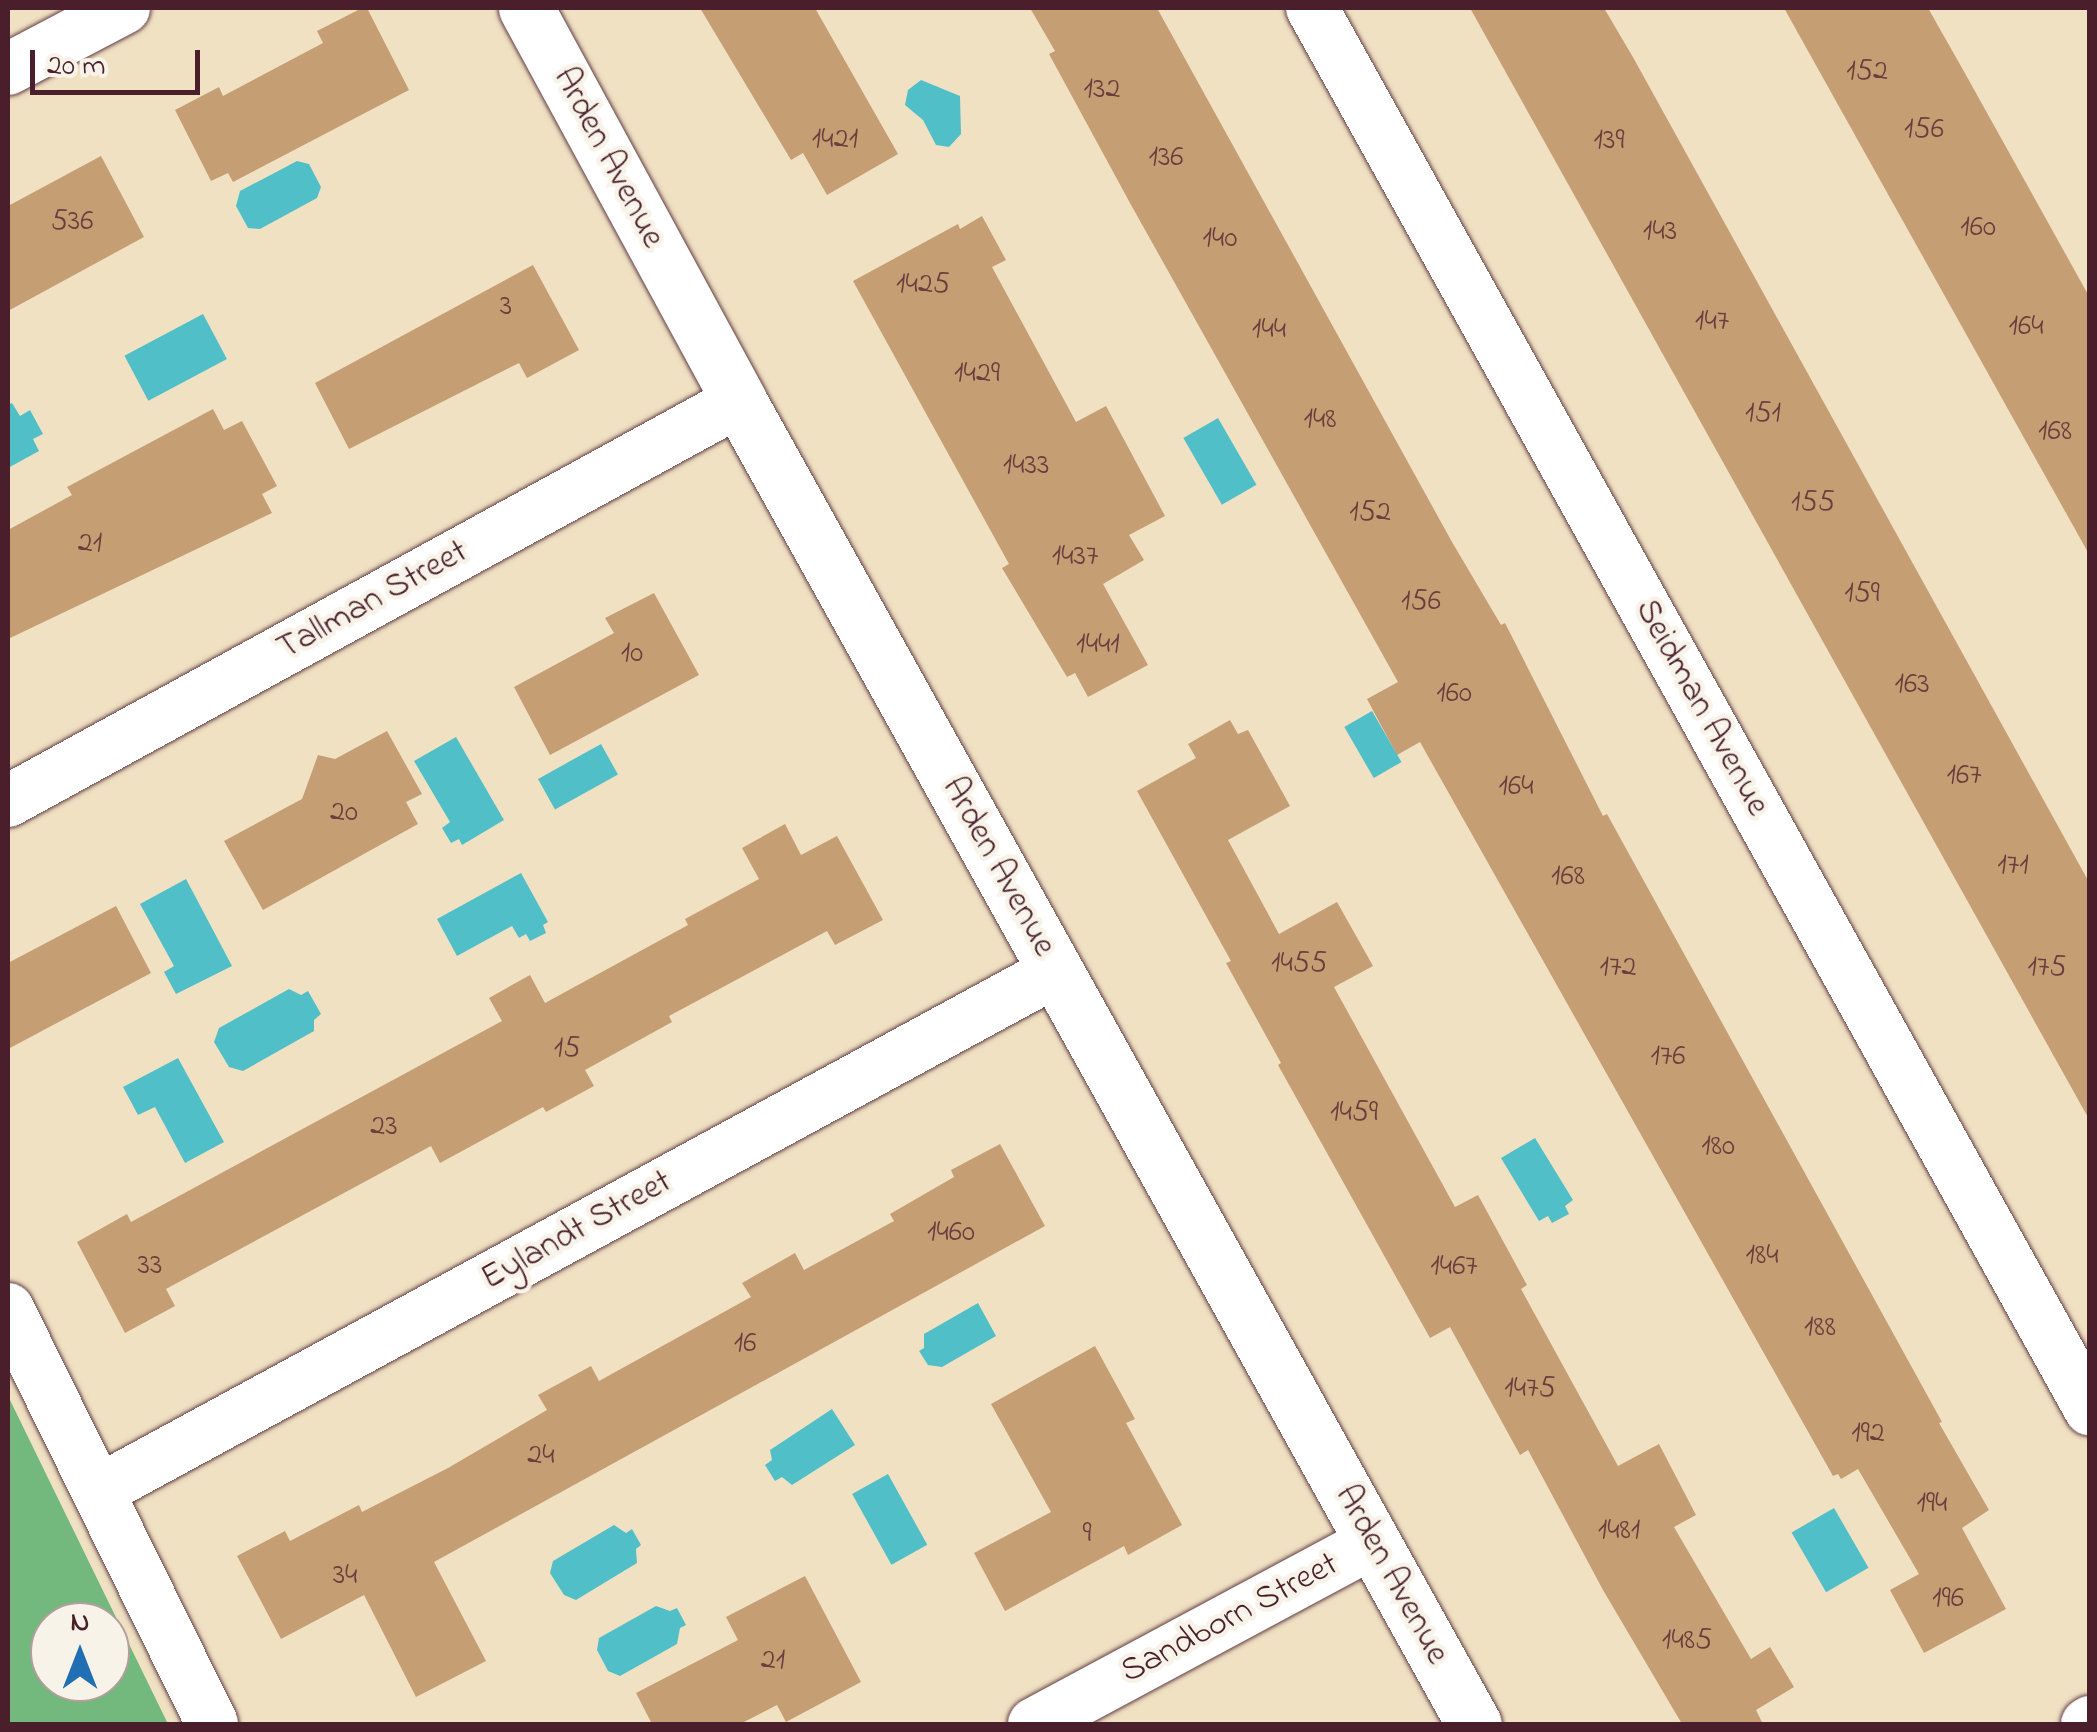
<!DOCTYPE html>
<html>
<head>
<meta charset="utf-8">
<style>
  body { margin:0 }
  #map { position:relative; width:2097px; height:1732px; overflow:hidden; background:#f0e1c3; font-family:"Indie Flower",sans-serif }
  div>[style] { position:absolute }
  .forest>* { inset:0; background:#73b87c }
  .water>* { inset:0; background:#51bfc8; transform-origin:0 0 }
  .building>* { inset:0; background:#c59e74 }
  .roads { filter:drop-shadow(0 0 2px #633c42) drop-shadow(0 0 2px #633c42) }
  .minor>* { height:52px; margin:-26px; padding:0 26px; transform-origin:26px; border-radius:26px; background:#fff }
  .tertiary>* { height:55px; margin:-27.5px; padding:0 27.5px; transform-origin:27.5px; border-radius:27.5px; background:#fff }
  span { translate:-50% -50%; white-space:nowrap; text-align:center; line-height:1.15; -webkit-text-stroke:9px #f7f3e8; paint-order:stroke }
  .number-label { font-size:30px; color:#693f3d }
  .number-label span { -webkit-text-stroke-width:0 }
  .street-label { font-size:35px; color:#4a1f2b }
  .frame { position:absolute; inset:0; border:10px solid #4a1f2b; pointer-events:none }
  .north { position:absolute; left:30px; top:1602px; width:100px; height:100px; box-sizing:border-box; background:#f7f3e8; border:2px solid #b29e9c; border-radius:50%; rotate:0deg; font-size:28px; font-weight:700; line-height:40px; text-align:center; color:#4a1f2b }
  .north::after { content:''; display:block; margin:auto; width:35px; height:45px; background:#1f6fb2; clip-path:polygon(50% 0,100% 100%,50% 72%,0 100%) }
  .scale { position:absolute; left:30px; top:50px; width:170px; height:45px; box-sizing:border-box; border:5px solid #4a1f2b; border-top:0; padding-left:12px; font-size:30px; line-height:35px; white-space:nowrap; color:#4a1f2b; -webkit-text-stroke:8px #f7f3e8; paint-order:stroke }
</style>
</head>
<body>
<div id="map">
  <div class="forest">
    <div style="clip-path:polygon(evenodd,8px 1396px,168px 1724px,8px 1724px,8px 1396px,50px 1622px,110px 1622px,110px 1682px,50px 1682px,50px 1622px)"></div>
  </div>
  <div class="water">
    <div style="clip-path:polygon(921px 80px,960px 96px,961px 134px,949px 147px,936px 145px,923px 120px,905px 105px,908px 90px)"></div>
    <div style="clip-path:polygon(297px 161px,309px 164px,321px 187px,317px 198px,260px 229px,248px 228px,236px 206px,240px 191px)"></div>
    <div style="left:203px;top:314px;width:51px;height:89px;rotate:62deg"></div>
    <div style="clip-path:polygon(12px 403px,20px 416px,30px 410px,43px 434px,33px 439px,39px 451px,8px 468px,8px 405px)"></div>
    <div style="left:1218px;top:418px;width:77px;height:40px;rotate:60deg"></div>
    <div style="left:1372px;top:711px;width:59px;height:32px;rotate:60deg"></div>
    <div style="clip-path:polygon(456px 737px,504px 820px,462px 845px,459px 839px,451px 843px,442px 828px,450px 822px,414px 761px)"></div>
    <div style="left:601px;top:744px;width:35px;height:72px;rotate:61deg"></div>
    <div style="clip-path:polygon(521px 873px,548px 922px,543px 925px,546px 933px,530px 941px,526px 934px,519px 938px,512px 926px,457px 956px,437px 919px)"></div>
    <div style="clip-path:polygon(186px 879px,232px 966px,176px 994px,164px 972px,174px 966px,140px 904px)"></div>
    <div style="clip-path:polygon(289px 989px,301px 995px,308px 991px,321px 1014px,314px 1020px,314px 1031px,243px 1071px,229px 1067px,214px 1042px,219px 1028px)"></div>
    <div style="clip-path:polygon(178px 1058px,224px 1142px,185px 1163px,155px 1107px,138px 1115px,123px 1087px)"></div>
    <div style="clip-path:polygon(1535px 1138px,1573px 1200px,1565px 1206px,1569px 1214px,1552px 1223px,1548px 1216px,1539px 1221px,1501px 1158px)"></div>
    <div style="clip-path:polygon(978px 1303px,996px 1336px,942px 1367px,928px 1365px,919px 1351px,924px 1348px,924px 1334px)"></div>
    <div style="clip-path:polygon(832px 1409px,855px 1445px,792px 1485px,782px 1477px,775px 1481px,765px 1465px,772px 1460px,770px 1450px)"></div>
    <div style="left:888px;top:1474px;width:81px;height:41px;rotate:61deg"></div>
    <div style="left:1834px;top:1508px;width:69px;height:49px;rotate:60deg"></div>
    <div style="clip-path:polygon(614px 1525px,626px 1533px,632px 1529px,641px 1545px,636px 1549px,637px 1563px,576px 1600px,564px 1595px,550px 1573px,553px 1561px)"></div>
    <div style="clip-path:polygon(656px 1606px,670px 1611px,677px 1608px,686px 1625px,680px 1628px,677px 1644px,620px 1676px,608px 1671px,597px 1650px,599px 1638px)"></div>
  </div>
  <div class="building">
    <div style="clip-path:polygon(362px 8px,367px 8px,409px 90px,233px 182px,228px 173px,211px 181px,175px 110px,219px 87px,223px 96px,323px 43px,317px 31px)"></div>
    <div style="clip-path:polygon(700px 8px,815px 8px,898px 154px,827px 195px,803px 153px,791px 160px)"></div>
    <div style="clip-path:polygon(1030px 8px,1157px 8px,1452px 542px,1501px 625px,1505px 623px,1603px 816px,1607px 814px,1942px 1422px,1939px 1423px,1989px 1510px,1962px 1528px,2006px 1609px,1924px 1653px,1890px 1590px,1919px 1574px,1858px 1469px,1841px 1479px,1838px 1474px,1833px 1476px,1420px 742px,1397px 755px,1367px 699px,1398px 682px,1130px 203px,1049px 54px,1055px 51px)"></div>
    <div style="clip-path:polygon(1470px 8px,1604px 8px,1634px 59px,2090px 884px,2090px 1121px)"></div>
    <div style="clip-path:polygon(1784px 8px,1928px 8px,1962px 68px,2090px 298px,2090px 556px)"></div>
    <div style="clip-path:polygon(101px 156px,144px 237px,8px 311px,8px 206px)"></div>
    <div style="clip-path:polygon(982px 216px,1006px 260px,992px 267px,1076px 422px,1106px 406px,1165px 516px,1129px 535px,1144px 560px,1103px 584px,1148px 665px,1088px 697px,1075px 673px,1067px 677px,1002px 568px,1009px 564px,853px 281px,958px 224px,960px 229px)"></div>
    <div style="clip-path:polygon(533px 265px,579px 350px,527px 378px,519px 363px,349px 449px,315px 383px)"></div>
    <div style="clip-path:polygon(213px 409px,224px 430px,242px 421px,277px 486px,262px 494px,272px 513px,8px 639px,8px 530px,72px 495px,67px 487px)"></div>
    <div style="clip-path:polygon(654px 593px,699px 675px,550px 755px,514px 687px,614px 633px,605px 618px)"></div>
    <div style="clip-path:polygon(1230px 720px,1238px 734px,1248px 730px,1290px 806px,1228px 840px,1279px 934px,1337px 902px,1373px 966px,1334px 987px,1455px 1207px,1478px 1195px,1527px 1285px,1521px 1289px,1618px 1466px,1659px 1444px,1696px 1515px,1674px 1527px,1751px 1659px,1770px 1647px,1794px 1687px,1756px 1710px,1763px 1724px,1682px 1724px,1603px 1590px,1528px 1450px,1520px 1455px,1450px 1327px,1430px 1338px,1278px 1065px,1281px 1063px,1226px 963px,1231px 961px,1137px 791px,1196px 758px,1188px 744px)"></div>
    <div style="clip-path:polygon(387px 731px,422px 794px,406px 802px,418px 824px,263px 910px,224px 841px,302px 799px,318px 755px,335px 759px)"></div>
    <div style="clip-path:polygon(785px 824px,801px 855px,837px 836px,883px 920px,835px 945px,827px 931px,669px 1016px,672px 1022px,585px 1070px,594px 1086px,546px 1112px,543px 1107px,440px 1163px,431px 1146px,166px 1289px,175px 1306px,125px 1333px,77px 1242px,127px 1214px,131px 1222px,502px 1021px,489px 998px,530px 975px,545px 1003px,688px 925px,685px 919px,759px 879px,742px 848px)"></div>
    <div style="clip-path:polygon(116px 906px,151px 973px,8px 1049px,8px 963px)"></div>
    <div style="clip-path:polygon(1000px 1144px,1045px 1226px,434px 1562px,486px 1661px,416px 1697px,364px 1595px,281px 1639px,237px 1556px,285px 1531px,290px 1541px,359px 1505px,362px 1512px,448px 1468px,547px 1410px,538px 1395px,591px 1366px,599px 1381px,751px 1297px,742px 1283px,795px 1253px,804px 1270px,894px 1221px,890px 1214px,954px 1177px,951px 1170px)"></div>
    <div style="clip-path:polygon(1095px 1346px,1135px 1419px,1126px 1423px,1182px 1525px,1128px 1555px,1124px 1546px,1005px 1611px,974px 1553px,1051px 1512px,991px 1404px)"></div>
    <div style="clip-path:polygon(805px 1576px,861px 1682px,786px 1722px,777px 1705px,740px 1724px,652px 1724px,636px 1693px,738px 1640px,726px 1617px)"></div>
  </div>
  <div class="roads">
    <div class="minor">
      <div style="left:1312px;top:8px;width:1603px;rotate:60.96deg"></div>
      <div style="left:8px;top:69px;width:131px;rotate:-27.7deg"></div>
      <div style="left:8px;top:801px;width:833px;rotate:-28.69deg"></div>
      <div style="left:8px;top:1309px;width:462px;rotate:63.8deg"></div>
      <div style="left:98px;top:1491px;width:1090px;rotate:-28.49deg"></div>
      <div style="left:1034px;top:1724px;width:385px;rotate:-28.2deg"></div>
      <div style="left:2087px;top:1724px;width:4px;rotate:-34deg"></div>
    </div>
    <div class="tertiary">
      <div style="left:526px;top:8px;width:447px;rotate:61.5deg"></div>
      <div style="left:739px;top:401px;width:1513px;rotate:60.95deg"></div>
    </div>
  </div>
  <div class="number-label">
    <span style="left:1867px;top:72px">152</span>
    <span style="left:1102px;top:90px">132</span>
    <span style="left:1924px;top:130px">156</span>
    <span style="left:835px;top:140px">1421</span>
    <span style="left:1609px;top:141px">139</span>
    <span style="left:1166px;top:158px">136</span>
    <span style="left:72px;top:222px">536</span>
    <span style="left:1978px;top:228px">160</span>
    <span style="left:1660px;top:232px">143</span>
    <span style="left:1220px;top:239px">140</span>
    <span style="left:923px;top:285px">1425</span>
    <span style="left:506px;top:307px">3</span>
    <span style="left:1712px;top:322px">147</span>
    <span style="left:2026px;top:327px">164</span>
    <span style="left:1269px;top:330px">144</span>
    <span style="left:977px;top:374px">1429</span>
    <span style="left:1763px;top:414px">151</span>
    <span style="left:1320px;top:420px">148</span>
    <span style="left:2055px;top:432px">168</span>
    <span style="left:1026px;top:466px">1433</span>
    <span style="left:1813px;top:503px">155</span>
    <span style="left:1370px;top:513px">152</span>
    <span style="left:90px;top:544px">21</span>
    <span style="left:1075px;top:557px">1437</span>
    <span style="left:1862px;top:594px">159</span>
    <span style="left:1421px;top:602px">156</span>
    <span style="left:1098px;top:645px">1441</span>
    <span style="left:632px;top:654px">10</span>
    <span style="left:1912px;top:685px">163</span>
    <span style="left:1454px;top:694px">160</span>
    <span style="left:1964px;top:776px">167</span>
    <span style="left:1516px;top:787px">164</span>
    <span style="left:344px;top:813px">20</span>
    <span style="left:2013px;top:866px">171</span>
    <span style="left:1568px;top:877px">168</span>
    <span style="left:1299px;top:964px">1455</span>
    <span style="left:1618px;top:968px">172</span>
    <span style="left:2047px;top:968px">175</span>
    <span style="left:567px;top:1049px">15</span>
    <span style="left:1668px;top:1057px">176</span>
    <span style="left:1354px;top:1113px">1459</span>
    <span style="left:384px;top:1127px">23</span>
    <span style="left:1718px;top:1147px">180</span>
    <span style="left:951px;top:1233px">1460</span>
    <span style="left:1762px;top:1256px">184</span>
    <span style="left:150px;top:1266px">33</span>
    <span style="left:1454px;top:1267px">1467</span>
    <span style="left:1820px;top:1328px">188</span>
    <span style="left:745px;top:1344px">16</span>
    <span style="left:1530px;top:1389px">1475</span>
    <span style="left:1868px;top:1434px">192</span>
    <span style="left:541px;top:1456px">24</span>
    <span style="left:1932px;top:1504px">194</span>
    <span style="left:1619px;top:1531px">1481</span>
    <span style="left:1087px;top:1534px">9</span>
    <span style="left:345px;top:1576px">34</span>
    <span style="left:1948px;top:1599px">196</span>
    <span style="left:1687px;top:1641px">1485</span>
    <span style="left:773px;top:1661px">21</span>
  </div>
  <div class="street-label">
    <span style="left:608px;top:158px;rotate:62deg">Arden Avenue</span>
    <span style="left:373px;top:601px;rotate:-29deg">Tallman Street</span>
    <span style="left:1701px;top:708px;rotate:61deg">Seidman Avenue</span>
    <span style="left:998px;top:867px;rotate:61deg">Arden Avenue</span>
    <span style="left:577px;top:1231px;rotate:-29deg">Eylandt Street</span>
    <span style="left:1391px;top:1575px;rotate:61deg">Arden Avenue</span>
    <span style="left:1230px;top:1619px;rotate:-28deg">Sandborn Street</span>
  </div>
  <div class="frame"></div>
  <div class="north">N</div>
  <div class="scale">20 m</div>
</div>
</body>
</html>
